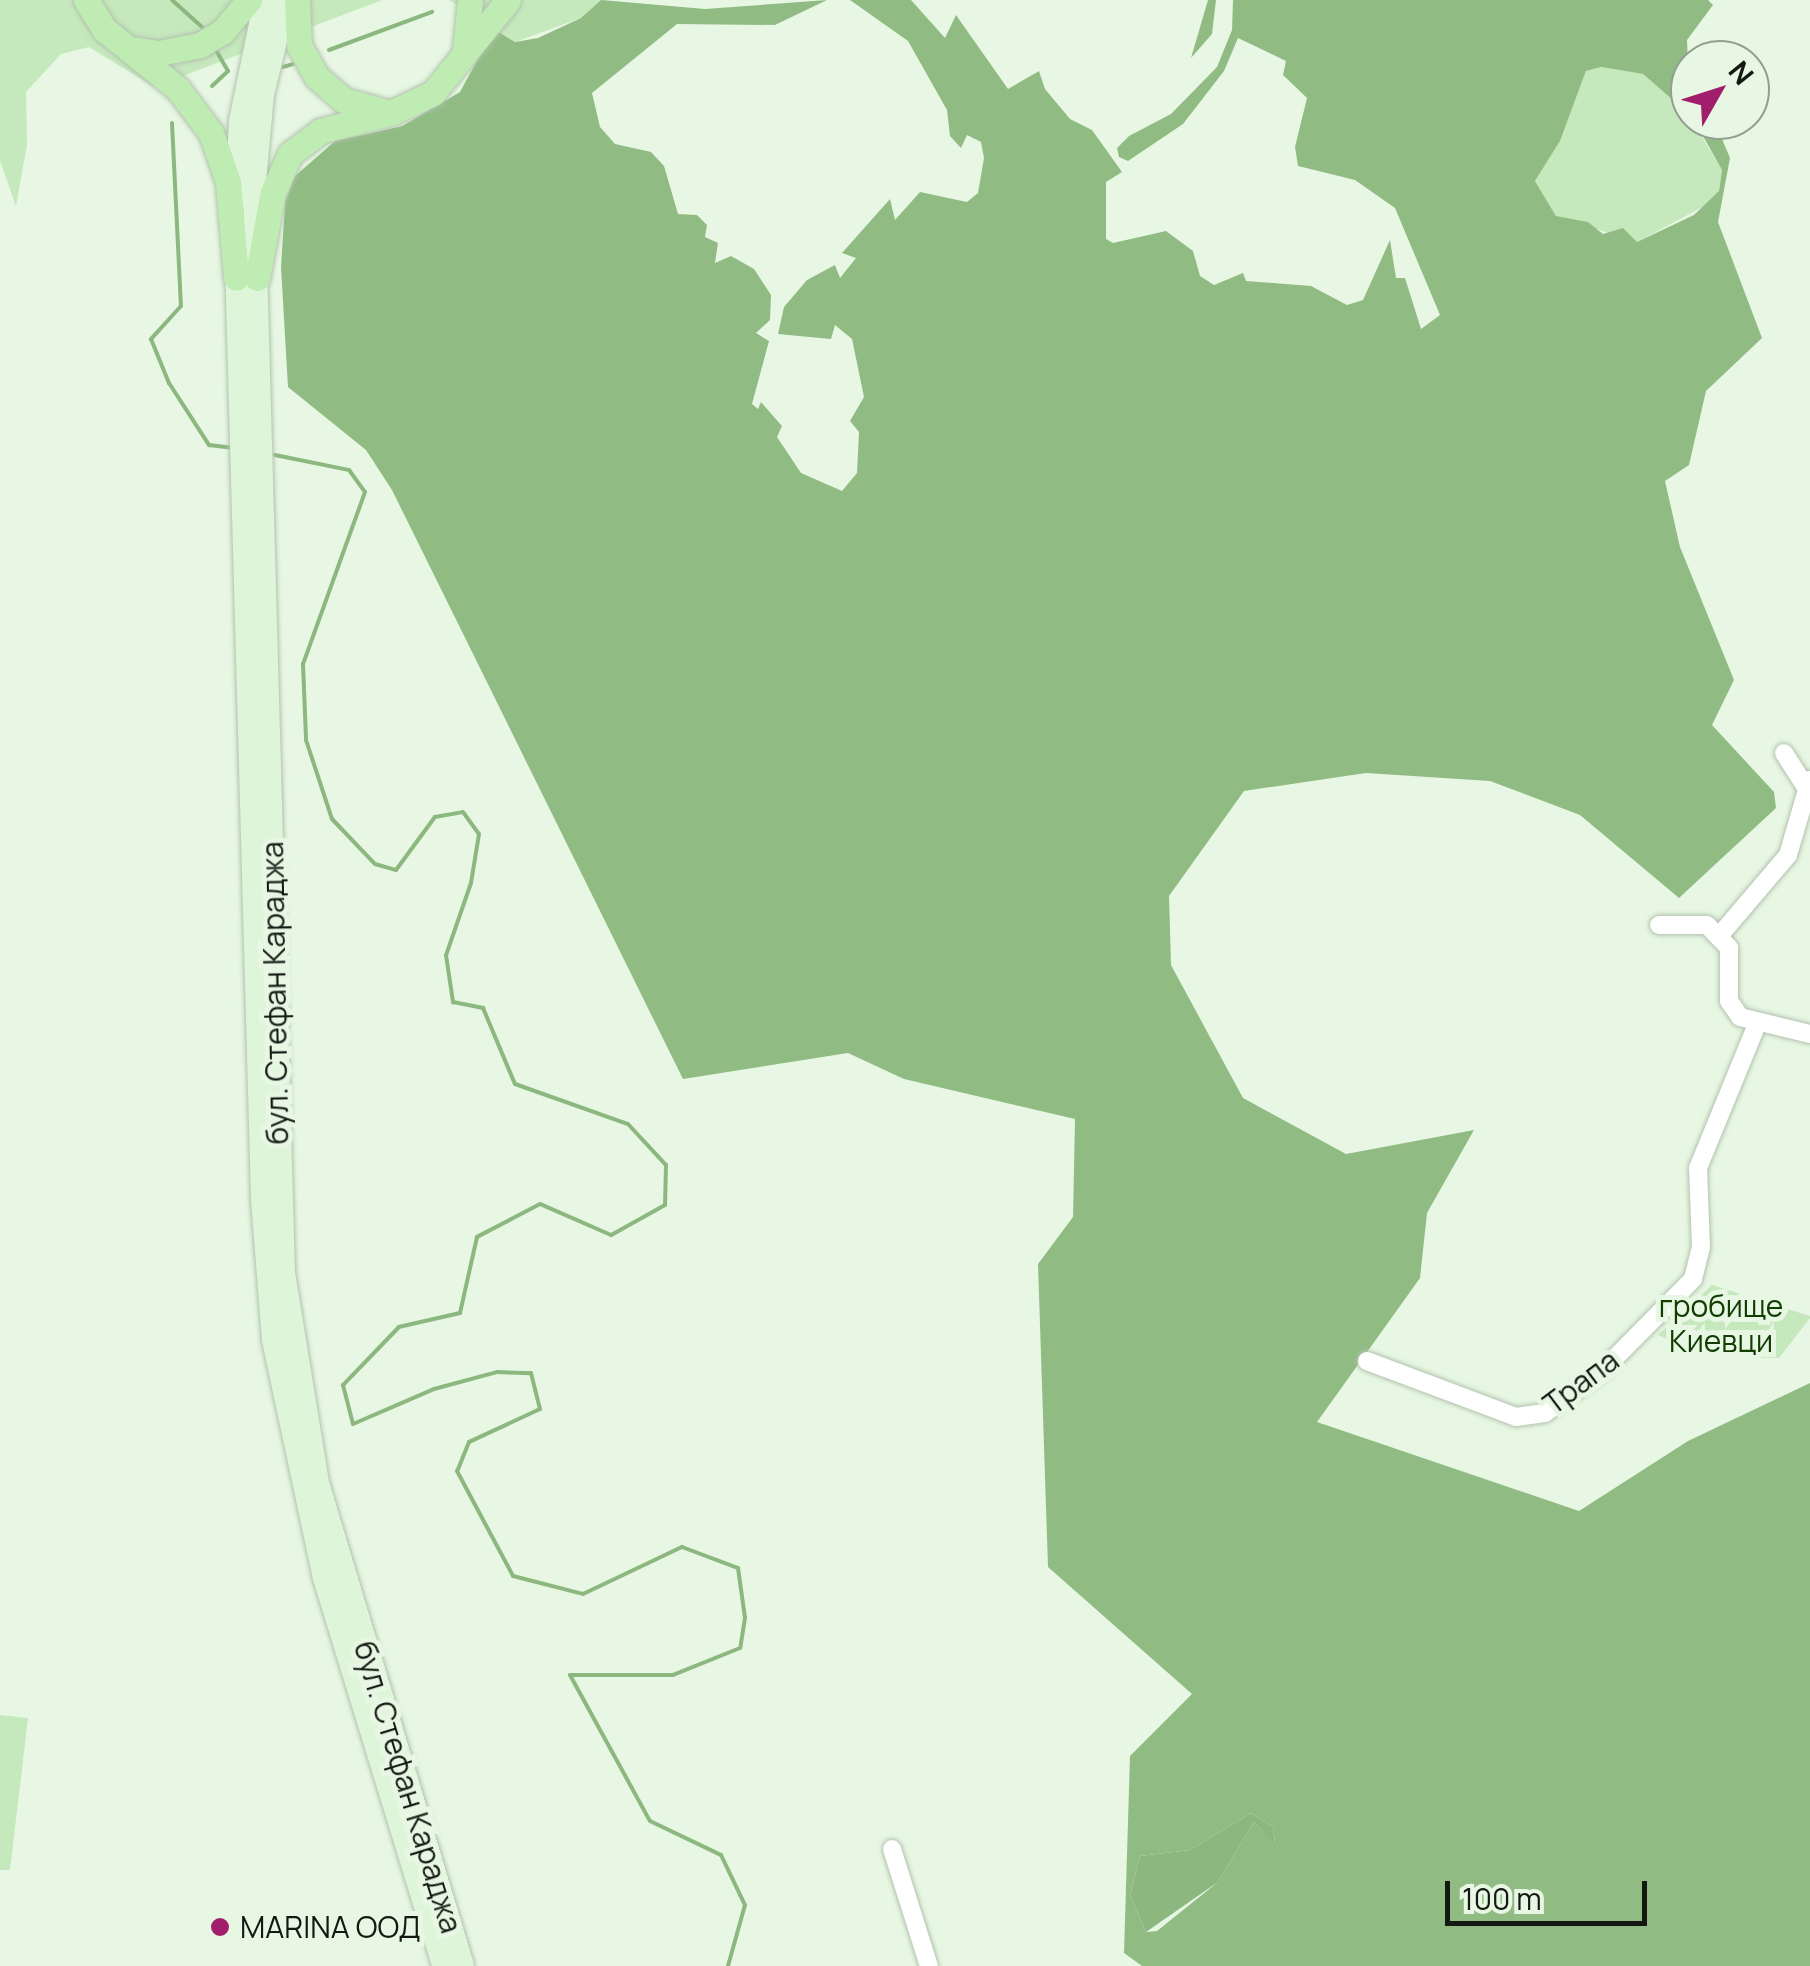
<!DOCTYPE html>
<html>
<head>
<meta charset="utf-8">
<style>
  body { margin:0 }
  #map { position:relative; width:1810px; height:1966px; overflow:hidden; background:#e7f7e3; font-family:Manrope,sans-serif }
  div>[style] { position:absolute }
  .green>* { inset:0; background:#c6e8bd }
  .forest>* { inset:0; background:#90bc84 }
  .water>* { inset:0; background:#8cb880 }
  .stream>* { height:4px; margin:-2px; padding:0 2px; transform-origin:2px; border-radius:2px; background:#8cb880 }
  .roads { filter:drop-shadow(0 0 2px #b2c2ae) drop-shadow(0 0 2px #b2c2ae) }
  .street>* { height:18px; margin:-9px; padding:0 9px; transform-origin:9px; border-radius:9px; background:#fff }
  .secondary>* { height:22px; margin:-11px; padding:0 11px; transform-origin:11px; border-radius:11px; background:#dff5d9 }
  .primary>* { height:25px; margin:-12.5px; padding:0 12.5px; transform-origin:12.5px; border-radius:12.5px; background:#bfecb3 }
  .dots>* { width:28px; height:28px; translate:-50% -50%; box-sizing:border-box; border:5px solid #e7f7e3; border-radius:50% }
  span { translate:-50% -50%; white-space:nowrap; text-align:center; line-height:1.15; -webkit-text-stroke:10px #e7f7e3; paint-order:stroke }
  .street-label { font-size:30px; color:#131912 }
  .park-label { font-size:30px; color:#113c02 }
  .poi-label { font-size:30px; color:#131912 }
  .left { translate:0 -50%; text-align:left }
  .north { position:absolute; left:1670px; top:40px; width:100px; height:100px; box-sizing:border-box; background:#e7f7e3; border:2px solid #929e8f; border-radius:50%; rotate:51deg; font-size:28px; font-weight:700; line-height:40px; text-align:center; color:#131912 }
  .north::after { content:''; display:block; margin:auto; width:35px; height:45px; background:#a11e6d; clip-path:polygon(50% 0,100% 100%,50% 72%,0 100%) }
  .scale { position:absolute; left:1445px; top:1881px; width:202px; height:45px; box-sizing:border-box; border:5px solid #131912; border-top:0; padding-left:12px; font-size:30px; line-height:35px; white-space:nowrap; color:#131912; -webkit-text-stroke:8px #e7f7e3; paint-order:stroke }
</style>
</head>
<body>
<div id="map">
  <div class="green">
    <div style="clip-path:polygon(0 0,382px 0,154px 87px,89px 47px,61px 54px,26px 92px,27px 145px,16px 206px,0 161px)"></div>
    <div style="clip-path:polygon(449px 0,601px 0,581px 18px,515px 42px)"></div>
    <div style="clip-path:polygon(1601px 67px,1643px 74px,1687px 112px,1722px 170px,1719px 191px,1708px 204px,1637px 242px,1556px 216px,1535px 181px,1560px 141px,1586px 71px)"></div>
    <div style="clip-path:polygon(1712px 1285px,1810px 1316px,1810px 1318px,1779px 1358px,1709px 1356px,1658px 1335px)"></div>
    <div style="clip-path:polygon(0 1715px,28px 1718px,10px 1870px,0 1870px)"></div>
  </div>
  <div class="forest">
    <div style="clip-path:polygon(evenodd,601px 0,705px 9px,827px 0,775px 25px,677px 24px,592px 93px,600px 127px,615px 144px,651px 152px,664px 166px,678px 214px,697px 215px,707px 225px,705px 237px,718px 243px,715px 263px,731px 256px,754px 269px,771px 295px,770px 320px,756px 333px,769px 341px,752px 404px,758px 409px,761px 402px,782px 426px,777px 437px,801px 473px,842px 491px,857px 473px,859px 432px,850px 421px,864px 397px,852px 339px,835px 325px,831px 339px,778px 334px,784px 307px,807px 280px,835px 265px,840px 278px,856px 258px,842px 253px,890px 199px,895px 220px,920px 192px,967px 202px,978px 193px,984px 158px,981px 142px,967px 135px,961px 148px,950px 136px,947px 110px,908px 41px,850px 0,911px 0,945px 38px,956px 15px,1008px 89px,1039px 71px,1045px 89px,1070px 119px,1092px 130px,1122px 172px,1106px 182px,1106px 239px,1113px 243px,1166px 231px,1193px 251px,1200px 276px,1214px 285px,1243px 273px,1246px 281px,1311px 286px,1347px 305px,1363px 300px,1390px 240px,1396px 278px,1405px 278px,1421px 329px,1440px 315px,1395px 208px,1355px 180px,1298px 166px,1295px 147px,1307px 98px,1283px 75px,1286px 61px,1238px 38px,1224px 71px,1183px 124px,1128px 161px,1119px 157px,1117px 148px,1129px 136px,1171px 114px,1217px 67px,1232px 30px,1233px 0,1708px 0,1713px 5px,1687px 40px,1690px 115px,1643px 74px,1601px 67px,1586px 71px,1560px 141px,1535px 181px,1556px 216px,1588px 222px,1603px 234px,1623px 228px,1637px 242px,1694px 215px,1719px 191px,1722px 170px,1694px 120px,1714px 120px,1730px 158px,1718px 222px,1762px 338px,1706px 391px,1689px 465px,1665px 481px,1680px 547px,1734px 680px,1712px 725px,1774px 792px,1776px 808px,1679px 898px,1580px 815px,1490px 781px,1366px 773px,1244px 791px,1169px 896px,1171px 965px,1243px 1098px,1346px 1154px,1474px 1130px,1427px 1213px,1420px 1278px,1317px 1422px,1579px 1511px,1688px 1441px,1810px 1383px,1810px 1966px,1142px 1966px,1124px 1953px,1130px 1756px,1192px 1694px,1048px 1567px,1038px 1264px,1073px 1217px,1075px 1119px,904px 1079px,848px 1053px,683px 1079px,392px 490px,366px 450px,288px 387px,281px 267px,285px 202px,295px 176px,335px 141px,402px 126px,460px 92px,494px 29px,515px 42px,538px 38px,581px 18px,601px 0,1251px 1813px,1273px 1827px,1275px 1843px,1254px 1822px,1218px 1882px,1157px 1931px,1146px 1932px,1130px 1895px,1140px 1856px,1190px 1850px,1251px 1813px)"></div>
    <div style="clip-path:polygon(1208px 0,1216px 0,1212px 34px,1191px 58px)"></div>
  </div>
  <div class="water">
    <div style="clip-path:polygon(1251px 1813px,1273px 1827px,1275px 1844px,1254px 1822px,1218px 1882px,1146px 1932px,1130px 1895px,1140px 1856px,1190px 1850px)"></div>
  </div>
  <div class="stream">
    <div style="left:172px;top:0;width:40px;rotate:42deg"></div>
    <div style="left:329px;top:50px;width:110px;rotate:-20.3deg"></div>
    <div style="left:283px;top:67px;width:10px;rotate:-17deg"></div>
    <div style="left:212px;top:86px;width:22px;rotate:-43deg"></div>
    <div style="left:228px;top:71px;width:24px;rotate:-120deg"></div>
    <div style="left:172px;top:123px;width:183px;rotate:87.2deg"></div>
    <div style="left:181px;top:306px;width:45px;rotate:132.3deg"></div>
    <div style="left:151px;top:339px;width:48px;rotate:67.8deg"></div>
    <div style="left:169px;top:383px;width:74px;rotate:57.2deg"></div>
    <div style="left:209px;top:445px;width:23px;rotate:7deg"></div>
    <div style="left:275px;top:455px;width:76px;rotate:11.5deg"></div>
    <div style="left:349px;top:470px;width:27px;rotate:54deg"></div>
    <div style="left:365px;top:492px;width:183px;rotate:109.8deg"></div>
    <div style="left:303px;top:664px;width:76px;rotate:87.7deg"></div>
    <div style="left:306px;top:740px;width:83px;rotate:71.8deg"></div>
    <div style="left:332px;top:819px;width:62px;rotate:46.3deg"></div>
    <div style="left:375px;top:864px;width:22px;rotate:16deg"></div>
    <div style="left:396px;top:870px;width:66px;rotate:-53.7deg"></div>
    <div style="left:435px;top:817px;width:28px;rotate:-10deg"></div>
    <div style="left:463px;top:812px;width:27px;rotate:54deg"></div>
    <div style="left:479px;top:834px;width:50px;rotate:99.3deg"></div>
    <div style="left:471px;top:883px;width:76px;rotate:109.1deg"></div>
    <div style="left:446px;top:955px;width:48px;rotate:81.5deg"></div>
    <div style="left:453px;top:1002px;width:31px;rotate:11deg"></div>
    <div style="left:483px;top:1008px;width:82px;rotate:67.2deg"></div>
    <div style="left:515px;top:1084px;width:120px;rotate:19.5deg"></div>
    <div style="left:628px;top:1124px;width:56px;rotate:47.2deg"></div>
    <div style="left:666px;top:1165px;width:40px;rotate:91.4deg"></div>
    <div style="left:665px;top:1205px;width:62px;rotate:150.9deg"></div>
    <div style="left:611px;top:1235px;width:77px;rotate:-156.4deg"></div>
    <div style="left:540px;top:1204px;width:71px;rotate:152.4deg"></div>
    <div style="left:477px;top:1237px;width:78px;rotate:102.6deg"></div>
    <div style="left:460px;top:1313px;width:63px;rotate:167.1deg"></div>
    <div style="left:399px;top:1327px;width:81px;rotate:134deg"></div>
    <div style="left:343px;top:1385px;width:40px;rotate:75.6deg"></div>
    <div style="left:353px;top:1424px;width:88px;rotate:-23.4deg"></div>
    <div style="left:434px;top:1389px;width:65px;rotate:-15.1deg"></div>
    <div style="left:497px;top:1372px;width:34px;rotate:2deg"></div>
    <div style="left:531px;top:1373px;width:37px;rotate:76deg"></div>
    <div style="left:540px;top:1409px;width:78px;rotate:155.1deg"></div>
    <div style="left:469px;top:1442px;width:31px;rotate:112deg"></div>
    <div style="left:457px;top:1471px;width:119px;rotate:61.9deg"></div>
    <div style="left:513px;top:1576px;width:72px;rotate:14.4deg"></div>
    <div style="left:583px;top:1594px;width:110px;rotate:-25.4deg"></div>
    <div style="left:682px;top:1547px;width:60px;rotate:20.6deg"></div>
    <div style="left:738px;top:1568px;width:50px;rotate:82deg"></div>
    <div style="left:745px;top:1618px;width:30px;rotate:99deg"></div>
    <div style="left:740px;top:1648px;width:72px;rotate:158.1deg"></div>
    <div style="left:673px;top:1675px;width:103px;rotate:180deg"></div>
    <div style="left:570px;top:1675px;width:166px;rotate:61.3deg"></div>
    <div style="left:650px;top:1821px;width:79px;rotate:25.6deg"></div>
    <div style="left:721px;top:1855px;width:55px;rotate:64.4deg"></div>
    <div style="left:745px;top:1905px;width:63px;rotate:105.6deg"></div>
  </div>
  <div class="roads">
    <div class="street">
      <div style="left:1784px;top:753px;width:43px;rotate:57.4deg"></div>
      <div style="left:1659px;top:925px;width:48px"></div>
      <div style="left:1707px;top:925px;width:32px;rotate:46deg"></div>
      <div style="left:1729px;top:948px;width:53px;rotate:90deg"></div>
      <div style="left:1729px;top:1001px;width:19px;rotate:55deg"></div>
      <div style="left:1740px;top:1017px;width:72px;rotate:13.7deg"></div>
      <div style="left:1720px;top:935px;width:105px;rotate:-49.6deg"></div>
      <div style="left:1788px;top:855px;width:78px;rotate:-73.7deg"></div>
      <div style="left:1367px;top:1361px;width:159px;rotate:20.6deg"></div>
      <div style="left:1516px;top:1417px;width:29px;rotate:-8deg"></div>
      <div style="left:1545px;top:1413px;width:69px;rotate:-36.2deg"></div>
      <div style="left:1601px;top:1372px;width:131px;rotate:-45.3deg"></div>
      <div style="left:1693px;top:1279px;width:33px;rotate:-76deg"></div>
      <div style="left:1701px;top:1247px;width:79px;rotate:-92.2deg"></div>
      <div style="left:1698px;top:1168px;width:156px;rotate:-67.7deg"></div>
      <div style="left:892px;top:1849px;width:123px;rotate:72.5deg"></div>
    </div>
    <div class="secondary">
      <div style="left:286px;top:0;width:97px;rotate:103.7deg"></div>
      <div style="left:263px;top:94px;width:99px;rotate:95.2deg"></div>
      <div style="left:254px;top:193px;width:1080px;rotate:88.41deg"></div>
      <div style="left:284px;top:1273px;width:213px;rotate:80.8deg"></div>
      <div style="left:318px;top:1483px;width:504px;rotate:73.29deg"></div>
      <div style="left:236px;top:199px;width:78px;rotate:-87.1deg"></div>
      <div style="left:240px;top:121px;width:124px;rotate:-78.3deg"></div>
      <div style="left:236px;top:261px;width:939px;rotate:88.41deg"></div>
      <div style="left:262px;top:1200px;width:140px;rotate:85.5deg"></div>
      <div style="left:273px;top:1340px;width:243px;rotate:77.9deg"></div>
      <div style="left:324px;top:1578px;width:406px;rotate:72.9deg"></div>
    </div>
    <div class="primary">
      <div style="left:86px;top:0;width:36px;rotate:58deg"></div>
      <div style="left:105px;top:30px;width:94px;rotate:38.9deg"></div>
      <div style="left:178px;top:89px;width:55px;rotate:53.1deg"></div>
      <div style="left:211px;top:133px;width:52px;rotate:70.9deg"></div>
      <div style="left:228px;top:182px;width:96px;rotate:85.2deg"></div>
      <div style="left:297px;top:0;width:45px;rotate:87.5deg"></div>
      <div style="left:299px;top:45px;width:37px;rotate:61deg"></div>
      <div style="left:317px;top:77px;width:35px;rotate:41deg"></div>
      <div style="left:343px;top:100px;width:41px;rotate:15.4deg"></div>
      <div style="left:130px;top:49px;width:29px;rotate:8deg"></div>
      <div style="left:159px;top:53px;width:42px;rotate:-11deg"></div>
      <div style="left:200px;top:45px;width:26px;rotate:-31deg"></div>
      <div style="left:222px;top:32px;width:42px;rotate:-49.8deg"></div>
      <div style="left:465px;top:49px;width:49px;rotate:-84.2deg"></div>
      <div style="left:257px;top:278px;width:87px;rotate:-79.5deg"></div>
      <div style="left:273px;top:192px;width:42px;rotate:-65.9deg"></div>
      <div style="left:290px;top:154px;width:38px;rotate:-37deg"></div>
      <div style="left:320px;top:131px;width:75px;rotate:-14.6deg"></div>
      <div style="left:393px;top:112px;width:44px;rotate:-25.4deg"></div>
      <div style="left:433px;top:93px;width:119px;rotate:-51.1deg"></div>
    </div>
  </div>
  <div class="dots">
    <div style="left:220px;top:1927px;background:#a11e6d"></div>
  </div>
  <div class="street-label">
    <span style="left:275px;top:993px;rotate:-91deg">бул. Стефан Караджа</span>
    <span style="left:1581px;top:1382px;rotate:-37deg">Трапа</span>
    <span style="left:408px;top:1787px;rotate:73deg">бул. Стефан Караджа</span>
  </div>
  <div class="park-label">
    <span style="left:1721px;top:1323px">гробище<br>Киевци</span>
  </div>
  <div class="poi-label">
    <span class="left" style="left:240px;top:1927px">MARINA ООД</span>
  </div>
  <div class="north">N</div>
  <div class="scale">100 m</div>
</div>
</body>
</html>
